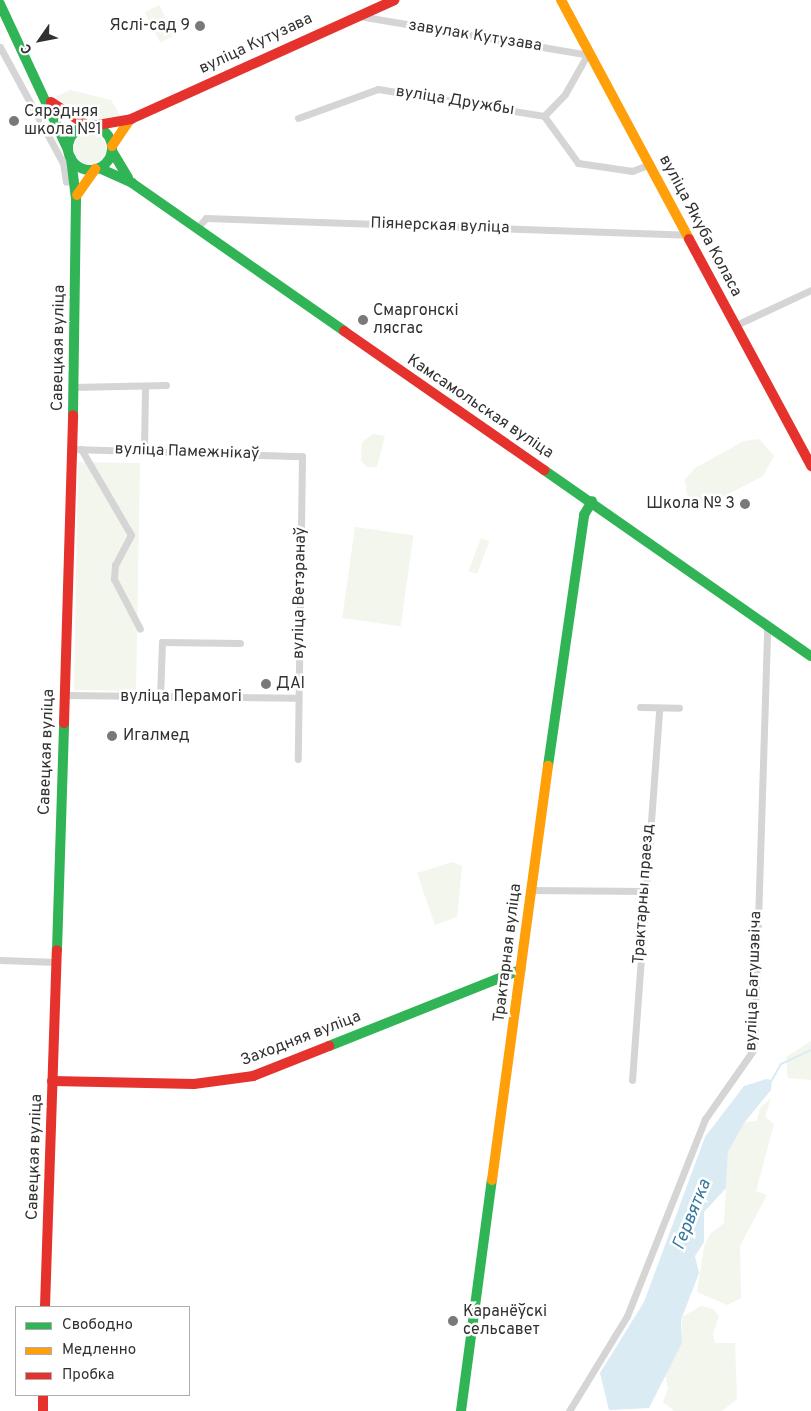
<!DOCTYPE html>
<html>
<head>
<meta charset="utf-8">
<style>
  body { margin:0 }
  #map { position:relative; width:811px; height:1411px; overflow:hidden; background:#fff; font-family:Overpass,sans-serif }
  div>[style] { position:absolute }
  .green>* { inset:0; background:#f2f6ed; transform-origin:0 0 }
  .round { border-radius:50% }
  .water>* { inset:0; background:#daebf4 }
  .stream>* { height:2px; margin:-1px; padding:0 1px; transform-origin:1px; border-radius:1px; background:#daebf4 }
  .street>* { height:7px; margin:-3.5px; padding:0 3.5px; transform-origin:3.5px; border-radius:3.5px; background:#d5d5d5 }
  .fast>* { height:10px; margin:-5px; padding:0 5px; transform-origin:5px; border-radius:5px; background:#30b455 }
  .fast>.ring { margin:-5px; padding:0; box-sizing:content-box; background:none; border:10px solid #30b455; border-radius:50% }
  .slow>* { height:10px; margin:-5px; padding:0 5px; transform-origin:5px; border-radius:5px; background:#ff9f0a }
  .jam>* { height:10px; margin:-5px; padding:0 5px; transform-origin:5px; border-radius:5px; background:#e5322d }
  .dots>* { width:14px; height:14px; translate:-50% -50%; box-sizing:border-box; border:2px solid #fff; border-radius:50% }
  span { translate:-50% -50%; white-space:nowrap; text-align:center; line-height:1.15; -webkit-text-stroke:5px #fff; paint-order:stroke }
  .poi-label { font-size:16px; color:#313131 }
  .right { translate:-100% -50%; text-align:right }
  .left { translate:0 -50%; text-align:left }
  .street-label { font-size:16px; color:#313131 }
  .water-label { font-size:18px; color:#36789c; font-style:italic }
  .legend { position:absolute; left:15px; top:1306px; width:175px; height:90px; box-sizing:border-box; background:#fff; border:1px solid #adadad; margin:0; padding:6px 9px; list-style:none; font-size:15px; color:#313131 }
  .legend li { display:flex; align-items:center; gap:10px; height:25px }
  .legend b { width:25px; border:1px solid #adadad }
  .north { position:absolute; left:15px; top:15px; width:50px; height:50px; -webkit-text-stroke:4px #fff; paint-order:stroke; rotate:237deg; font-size:14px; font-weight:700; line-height:20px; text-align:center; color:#313131 }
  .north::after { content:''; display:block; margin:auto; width:18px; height:22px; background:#313131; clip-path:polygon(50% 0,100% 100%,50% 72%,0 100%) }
</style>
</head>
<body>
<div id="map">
  <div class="green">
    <div style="left:159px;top:5px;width:34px;height:16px;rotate:63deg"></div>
    <div style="clip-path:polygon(70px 90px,111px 100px,121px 117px,94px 121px,77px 115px,56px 97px)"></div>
    <div class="round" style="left:74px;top:132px;width:32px;height:32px"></div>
    <div style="clip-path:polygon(373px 434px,385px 436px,377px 467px,367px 467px,361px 461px,362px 442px)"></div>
    <div style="clip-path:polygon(759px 439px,774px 456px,763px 476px,707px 505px,687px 495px,685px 480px,695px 468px,744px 441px)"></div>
    <div style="left:78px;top:462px;width:62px;height:228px;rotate:1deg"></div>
    <div style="left:355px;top:527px;width:59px;height:92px;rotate:8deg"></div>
    <div style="left:481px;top:538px;width:9px;height:35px;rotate:21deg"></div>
    <div style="clip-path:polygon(453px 862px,462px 866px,457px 917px,435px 925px,417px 873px)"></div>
    <div style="clip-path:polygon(811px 1041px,811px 1080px,788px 1078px,786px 1057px)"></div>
    <div style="clip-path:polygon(771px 1098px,765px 1117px,774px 1124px,756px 1191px,767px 1195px,740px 1246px,741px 1298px,727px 1305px,697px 1292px,704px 1247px,710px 1234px,724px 1223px,728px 1152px,744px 1122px,757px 1121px,760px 1108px)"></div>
    <div style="clip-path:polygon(701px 1306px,713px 1309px,719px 1316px,713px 1334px,715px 1343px,735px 1343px,737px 1399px,722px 1411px,674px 1411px,663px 1402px,668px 1389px,665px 1374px,682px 1343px,682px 1317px)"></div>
  </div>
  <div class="water">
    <div style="clip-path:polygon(766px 1079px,772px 1080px,771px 1090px,744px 1123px,728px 1152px,726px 1188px,704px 1212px,704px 1242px,695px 1256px,699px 1273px,681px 1320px,682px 1343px,649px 1408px,609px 1410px,600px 1373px,644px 1302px,705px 1137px,744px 1086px)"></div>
  </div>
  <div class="stream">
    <div style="left:772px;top:1080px;width:18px;rotate:-61deg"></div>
    <div style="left:781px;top:1064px;width:33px;rotate:-25deg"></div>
  </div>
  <div class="street">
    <div style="left:359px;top:16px;width:233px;rotate:9.6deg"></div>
    <div style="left:0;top:47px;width:132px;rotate:61.5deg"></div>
    <div style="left:63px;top:163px;width:19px;rotate:81deg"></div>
    <div style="left:544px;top:116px;width:58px;rotate:54.1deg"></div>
    <div style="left:578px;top:163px;width:55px;rotate:8.4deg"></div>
    <div style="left:632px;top:171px;width:19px;rotate:-21deg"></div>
    <div style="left:298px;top:118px;width:85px;rotate:-19.9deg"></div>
    <div style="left:378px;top:89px;width:168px;rotate:9.2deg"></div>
    <div style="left:544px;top:116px;width:30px;rotate:-46deg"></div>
    <div style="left:565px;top:94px;width:43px;rotate:-60.4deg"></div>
    <div style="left:197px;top:228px;width:13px;rotate:-48deg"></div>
    <div style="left:206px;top:218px;width:482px;rotate:2deg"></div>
    <div style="left:736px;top:325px;width:83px;rotate:-25deg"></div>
    <div style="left:73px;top:387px;width:93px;rotate:-1.2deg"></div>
    <div style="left:73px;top:449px;width:229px;rotate:1.8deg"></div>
    <div style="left:302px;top:456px;width:303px;rotate:90.8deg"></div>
    <div style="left:81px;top:449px;width:99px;rotate:59.8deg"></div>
    <div style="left:131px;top:535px;width:34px;rotate:118deg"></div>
    <div style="left:115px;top:565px;width:14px;rotate:94deg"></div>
    <div style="left:114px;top:579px;width:56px;rotate:62.5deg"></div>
    <div style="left:144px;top:451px;width:65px;rotate:-89.1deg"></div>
    <div style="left:64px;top:695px;width:234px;rotate:0.7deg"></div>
    <div style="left:160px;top:697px;width:55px;rotate:-87.9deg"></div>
    <div style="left:162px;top:642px;width:78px;rotate:0.7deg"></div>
    <div style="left:640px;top:707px;width:39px;rotate:1deg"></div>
    <div style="left:531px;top:890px;width:113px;rotate:0.5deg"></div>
    <div style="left:0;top:960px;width:57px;rotate:2deg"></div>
    <div style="left:632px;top:1080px;width:371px;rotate:-85.8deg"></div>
    <div style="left:569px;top:1411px;width:111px;rotate:-58.6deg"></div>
    <div style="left:627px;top:1316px;width:212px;rotate:-68.4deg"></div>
    <div style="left:705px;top:1119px;width:85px;rotate:-55deg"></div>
    <div style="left:754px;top:1049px;width:425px;rotate:-88.2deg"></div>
  </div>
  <div class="fast">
    <div style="left:0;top:4px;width:161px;rotate:65deg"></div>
    <div class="ring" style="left:68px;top:126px;width:34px;height:34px"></div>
    <div style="left:112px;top:151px;width:31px;rotate:59deg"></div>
    <div style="left:71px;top:158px;width:41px;rotate:83deg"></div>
    <div style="left:76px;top:199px;width:216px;rotate:90.8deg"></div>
    <div style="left:99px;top:168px;width:36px;rotate:24deg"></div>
    <div style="left:132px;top:183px;width:259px;rotate:34.9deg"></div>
    <div style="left:544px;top:470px;width:325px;rotate:34.9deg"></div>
    <div style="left:548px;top:766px;width:254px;rotate:-81.8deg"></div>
    <div style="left:584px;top:515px;width:16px;rotate:-60deg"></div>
    <div style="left:57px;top:950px;width:227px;rotate:-88.2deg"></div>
    <div style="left:329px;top:1046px;width:206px;rotate:-21.7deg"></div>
    <div style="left:461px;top:1411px;width:233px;rotate:-82.4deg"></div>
  </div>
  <div class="slow">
    <div style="left:561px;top:0;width:271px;rotate:61.8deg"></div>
    <div style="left:112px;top:146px;width:30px;rotate:-56deg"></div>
    <div style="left:77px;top:195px;width:32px;rotate:-55deg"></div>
    <div style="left:492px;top:1180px;width:418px;rotate:-82.3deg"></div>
  </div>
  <div class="jam">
    <div style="left:51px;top:102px;width:44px;rotate:33deg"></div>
    <div style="left:92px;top:126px;width:40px;rotate:-10deg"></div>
    <div style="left:131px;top:119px;width:289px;rotate:-24.3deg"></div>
    <div style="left:689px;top:239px;width:258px;rotate:61.7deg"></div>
    <div style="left:344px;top:331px;width:244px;rotate:34.8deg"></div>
    <div style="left:64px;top:723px;width:308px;rotate:-88.3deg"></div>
    <div style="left:52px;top:1081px;width:142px;rotate:1.2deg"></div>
    <div style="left:194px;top:1084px;width:60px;rotate:-7.7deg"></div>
    <div style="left:253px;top:1076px;width:82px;rotate:-21.5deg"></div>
    <div style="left:45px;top:1307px;width:357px;rotate:-88.1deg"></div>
    <div style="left:43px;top:1395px;width:16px;rotate:90deg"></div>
  </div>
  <div class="dots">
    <div style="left:200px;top:26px;background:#797979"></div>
    <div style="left:14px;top:121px;background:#797979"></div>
    <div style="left:363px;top:320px;background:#797979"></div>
    <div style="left:745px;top:504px;background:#797979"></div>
    <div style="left:266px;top:684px;background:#797979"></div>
    <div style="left:112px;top:736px;background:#797979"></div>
    <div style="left:453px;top:1321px;background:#797979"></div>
  </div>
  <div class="poi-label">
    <span class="right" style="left:190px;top:26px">Яслі-сад 9</span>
    <span class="left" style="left:24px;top:121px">Сярэдняя<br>школа №1</span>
    <span class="left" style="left:373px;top:320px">Смаргонскі<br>лясгас</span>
    <span class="right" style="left:735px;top:504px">Школа № 3</span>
    <span class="left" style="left:276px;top:684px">ДАІ</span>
    <span class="left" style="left:123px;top:736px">Игалмед</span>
    <span class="left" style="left:463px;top:1321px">Каранёўскі<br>сельсавет</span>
  </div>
  <div class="street-label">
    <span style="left:475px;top:36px;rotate:9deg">завулак Кутузава</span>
    <span style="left:256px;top:44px;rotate:-25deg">вуліца Кутузава</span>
    <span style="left:455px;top:101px;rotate:9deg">вуліца Дружбы</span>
    <span style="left:440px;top:226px;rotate:2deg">Піянерская вуліца</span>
    <span style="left:700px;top:226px;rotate:62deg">вуліца Якуба Коласа</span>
    <span style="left:59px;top:348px;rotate:-89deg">Савецкая вуліца</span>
    <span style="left:480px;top:407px;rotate:34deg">Камсамольская вуліца</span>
    <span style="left:187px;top:452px;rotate:2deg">вуліца Памежнікаў</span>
    <span style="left:300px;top:593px;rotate:-89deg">вуліца Ветэранаў</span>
    <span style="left:181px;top:697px">вуліца Перамогі</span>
    <span style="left:47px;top:752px;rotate:-88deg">Савецкая вуліца</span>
    <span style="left:644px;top:894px;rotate:-86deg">Трактарны праезд</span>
    <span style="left:508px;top:953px;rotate:-83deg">Трактарная вуліца</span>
    <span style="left:754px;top:981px;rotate:-88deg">вуліца Багушэвіча</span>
    <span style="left:301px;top:1039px;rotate:-21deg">Заходняя вуліца</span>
    <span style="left:35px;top:1157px;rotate:-88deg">Савецкая вуліца</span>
  </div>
  <div class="water-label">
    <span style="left:693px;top:1215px;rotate:-68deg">Гервятка</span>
  </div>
  <ul class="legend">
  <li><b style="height:6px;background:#30b455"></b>Свободно</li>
  <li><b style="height:6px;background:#ff9f0a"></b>Медленно</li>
  <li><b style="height:6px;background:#e5322d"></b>Пробка</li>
  </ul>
  <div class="north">С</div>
</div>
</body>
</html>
